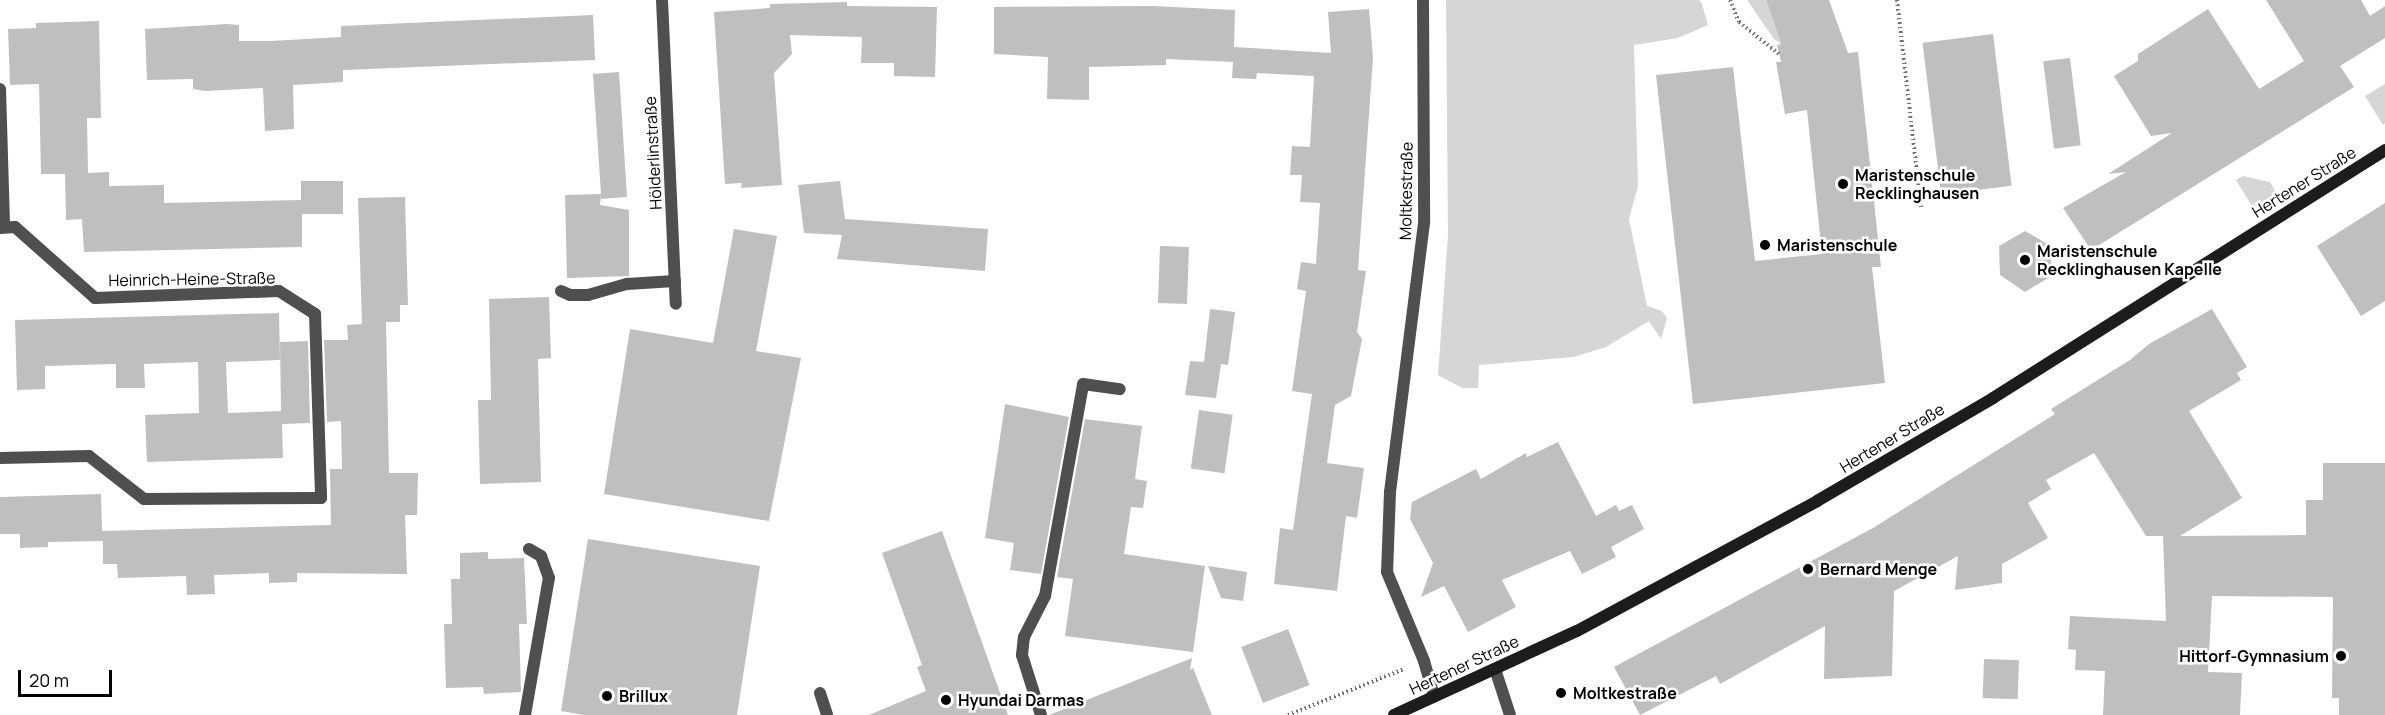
<!DOCTYPE html>
<html>
<head>
<meta charset="utf-8">
<style>
  body { margin:0 }
  #map { position:relative; width:2385px; height:715px; overflow:hidden; background:#fff; font-family:Manrope,sans-serif }
  div>[style] { position:absolute }
  .green>* { inset:0; background:#d6d6d6 }
  .building>* { inset:0; background:#bfbfbf; transform-origin:0 0 }
  .path>* { height:4px; margin-top:-2px; transform-origin:0; background:repeating-linear-gradient(90deg,#717171 0 1.5px,transparent 0 4.5px) }
  .lane>* { height:12px; margin:-6px; padding:0 6px; transform-origin:6px; border-radius:6px; background:#4f4f4f }
  .street>* { height:12px; margin:-6px; padding:0 6px; transform-origin:6px; border-radius:6px; background:#4f4f4f }
  .secondary>* { height:12px; margin:-6px; padding:0 6px; transform-origin:6px; border-radius:6px; background:#1c1c1c }
  .dots>* { width:16px; height:16px; translate:-50% -50%; box-sizing:border-box; border:3px solid #fff; border-radius:50% }
  span { translate:-50% -50%; white-space:nowrap; text-align:center; line-height:1.15; -webkit-text-stroke:5px #fff; paint-order:stroke }
  .street-label { font-size:16px; color:#000 }
  .poi-label { font-size:16px; color:#000; font-weight:700 }
  .left { translate:0 -50%; text-align:left }
  .right { translate:-100% -50%; text-align:right }
  .scale { position:absolute; left:18px; top:670px; width:94px; height:27px; box-sizing:border-box; border:3px solid #000; border-top:0; padding-left:8px; font-size:18px; line-height:21px; white-space:nowrap; color:#000; -webkit-text-stroke:4px #fff; paint-order:stroke }
</style>
</head>
<body>
<div id="map">
  <div class="green">
    <div style="clip-path:polygon(1446px 0,1699px 0,1702px 4px,1708px 25px,1678px 38px,1634px 45px,1638px 186px,1629px 219px,1647px 306px,1662px 311px,1667px 318px,1661px 339px,1649px 321px,1606px 347px,1574px 357px,1479px 365px,1478px 388px,1462px 388px,1438px 375px,1448px 235px)"></div>
    <div style="clip-path:polygon(1747px 0,1766px 0,1781px 44px,1774px 39px)"></div>
    <div style="clip-path:polygon(2385px 84px,2385px 123px,2383px 125px,2365px 96px)"></div>
    <div style="clip-path:polygon(2243px 176px,2270px 182px,2277px 194px,2253px 208px,2236px 180px)"></div>
  </div>
  <div class="building">
    <div style="clip-path:polygon(1766px 0,1829px 0,1848px 53px,1858px 52px,1881px 267px,1872px 267px,1885px 383px,1693px 404px,1656px 75px,1733px 67px,1755px 261px,1822px 254px,1807px 110px,1785px 114px,1776px 62px,1781px 62px,1777px 45px,1781px 44px)"></div>
    <div style="clip-path:polygon(2266px 0,2361px 0,2370px 16px,2385px 6px,2385px 38px,2340px 66px,2354px 87px,2091px 250px,2063px 208px,2126px 172px,2108px 174px,2172px 133px,2151px 136px,2114px 76px,2138px 61px,2138px 54px,2208px 9px,2259px 89px,2304px 61px)"></div>
    <div style="clip-path:polygon(847px 2px,847px 6px,937px 7px,935px 77px,894px 76px,894px 63px,861px 63px,862px 37px,790px 35px,792px 54px,774px 73px,782px 185px,741px 188px,742px 183px,725px 184px,714px 12px,770px 8px,770px 4px)"></div>
    <div style="clip-path:polygon(1152px 6px,1235px 10px,1234px 47px,1331px 53px,1328px 12px,1369px 9px,1373px 58px,1358px 270px,1366px 271px,1357px 332px,1362px 339px,1351px 396px,1335px 405px,1327px 463px,1364px 468px,1357px 518px,1346px 516px,1337px 591px,1274px 584px,1280px 528px,1293px 530px,1312px 394px,1292px 391px,1306px 291px,1297px 289px,1301px 262px,1316px 264px,1320px 203px,1300px 202px,1302px 175px,1290px 175px,1292px 146px,1310px 147px,1314px 76px,1257px 73px,1256px 79px,1232px 78px,1233px 62px,1166px 59px,1166px 65px,1089px 67px,1089px 100px,1047px 99px,1048px 57px,994px 54px,994px 7px)"></div>
    <div style="clip-path:polygon(593px 15px,595px 60px,343px 70px,343px 82px,293px 85px,294px 129px,265px 131px,263px 88px,205px 91px,193px 89px,193px 79px,147px 80px,145px 29px,227px 24px,239px 25px,239px 41px,270px 41px,341px 37px,341px 26px)"></div>
    <div style="clip-path:polygon(99px 21px,101px 118px,87px 118px,88px 173px,109px 172px,109px 186px,164px 185px,164px 203px,302px 200px,302px 247px,84px 252px,82px 219px,66px 220px,65px 174px,41px 174px,39px 84px,10px 85px,8px 29px,36px 28px,36px 23px)"></div>
    <div style="left:1993px;top:34px;width:153px;height:71px;rotate:83deg"></div>
    <div style="left:2070px;top:58px;width:88px;height:27px;rotate:83deg"></div>
    <div style="clip-path:polygon(619px 72px,627px 197px,601px 199px,601px 195px,600px 205px,629px 210px,629px 276px,567px 278px,565px 195px,601px 194px,593px 74px)"></div>
    <div style="left:301px;top:181px;width:42px;height:33px"></div>
    <div style="clip-path:polygon(840px 181px,845px 219px,988px 229px,985px 271px,837px 259px,842px 235px,804px 233px,798px 185px)"></div>
    <div style="clip-path:polygon(405px 197px,408px 305px,400px 305px,400px 322px,386px 322px,389px 473px,418px 473px,417px 515px,405px 515px,407px 574px,297px 573px,297px 582px,269px 583px,269px 573px,214px 575px,215px 594px,187px 595px,186px 576px,118px 578px,117px 564px,103px 564px,103px 541px,48px 542px,48px 547px,20px 548px,20px 534px,0 534px,0 497px,101px 494px,102px 531px,331px 525px,330px 469px,342px 469px,341px 421px,327px 422px,324px 340px,348px 340px,347px 325px,362px 324px,358px 198px)"></div>
    <div style="clip-path:polygon(2385px 203px,2385px 301px,2361px 316px,2317px 246px)"></div>
    <div style="clip-path:polygon(734px 229px,777px 236px,756px 351px,801px 358px,769px 521px,604px 494px,630px 329px,713px 343px)"></div>
    <div style="clip-path:polygon(2025px 231px,2049px 245px,2053px 275px,2025px 292px,2000px 275px,1999px 246px)"></div>
    <div style="left:1160px;top:246px;width:29px;height:57px;rotate:2deg"></div>
    <div style="clip-path:polygon(549px 297px,551px 358px,538px 359px,541px 482px,480px 484px,478px 400px,491px 400px,489px 299px)"></div>
    <div style="clip-path:polygon(1210px 309px,1235px 312px,1228px 365px,1221px 364px,1216px 398px,1185px 395px,1190px 361px,1204px 362px)"></div>
    <div style="clip-path:polygon(2212px 309px,2247px 367px,2237px 373px,2241px 380px,2189px 411px,2242px 498px,2180px 536px,2306px 535px,2306px 500px,2323px 500px,2323px 463px,2385px 463px,2385px 715px,2339px 715px,2339px 698px,2332px 698px,2333px 597px,2212px 596px,2208px 672px,2242px 673px,2240px 715px,2103px 715px,2105px 671px,2075px 670px,2076px 650px,2068px 649px,2070px 616px,2166px 621px,2163px 536px,2146px 536px,2094px 453px,2046px 480px,2051px 489px,2028px 503px,2048px 538px,2002px 564px,2002px 583px,1955px 590px,1958px 556px,1894px 591px,1892px 676px,1824px 679px,1825px 626px,1720px 684px,1716px 676px,1640px 715px,1614px 667px,1873px 528px,2055px 414px,2051px 409px,2130px 360px,2149px 344px)"></div>
    <div style="clip-path:polygon(279px 313px,280px 360px,226px 362px,228px 413px,281px 411px,280px 342px,308px 341px,310px 423px,282px 424px,283px 458px,147px 462px,145px 415px,199px 413px,198px 362px,144px 364px,145px 388px,116px 388px,116px 364px,45px 366px,45px 389px,17px 390px,15px 320px)"></div>
    <div style="clip-path:polygon(1005px 404px,1069px 417px,1041px 574px,1010px 570px,1014px 543px,985px 538px)"></div>
    <div style="left:1199px;top:410px;width:34px;height:59px;rotate:8deg"></div>
    <div style="clip-path:polygon(1085px 419px,1142px 426px,1135px 479px,1147px 481px,1143px 508px,1131px 507px,1124px 554px,1205px 566px,1193px 652px,1065px 636px,1073px 579px,1057px 577px)"></div>
    <div style="clip-path:polygon(1558px 442px,1596px 516px,1616px 505px,1619px 511px,1632px 505px,1644px 529px,1611px 547px,1616px 557px,1582px 574px,1570px 551px,1502px 580px,1516px 607px,1468px 632px,1444px 586px,1421px 597px,1433px 563px,1410px 519px,1412px 502px,1476px 469px,1481px 479px,1526px 453px,1527px 457px)"></div>
    <div style="clip-path:polygon(942px 531px,1008px 715px,869px 715px,926px 691px,917px 667px,922px 665px,882px 553px)"></div>
    <div style="clip-path:polygon(588px 539px,760px 566px,737px 715px,584px 715px,561px 711px)"></div>
    <div style="clip-path:polygon(488px 552px,488px 559px,524px 558px,527px 624px,519px 624px,521px 692px,484px 694px,483px 687px,446px 688px,444px 624px,452px 624px,451px 579px,460px 579px,460px 553px)"></div>
    <div style="clip-path:polygon(1208px 566px,1247px 572px,1243px 601px,1221px 598px)"></div>
    <div style="left:1288px;top:629px;width:60px;height:50px;rotate:69deg"></div>
    <div style="clip-path:polygon(1192px 658px,1190px 670px,1193px 668px,1212px 715px,1049px 715px)"></div>
    <div style="left:1984px;top:659px;width:35px;height:39px;rotate:2deg"></div>
  </div>
  <div class="path">
    <div style="left:1730px;top:0;width:24px;rotate:68deg"></div>
    <div style="left:1739px;top:22px;width:51px;rotate:38.7deg"></div>
    <div style="left:1897px;top:0;width:209px;rotate:83.4deg"></div>
    <div style="left:1288px;top:715px;width:125px;rotate:-21.6deg"></div>
  </div>
  <div class="lane">
    <div style="left:561px;top:291px;width:10px;rotate:24deg"></div>
    <div style="left:570px;top:295px;width:18px"></div>
    <div style="left:588px;top:295px;width:41px;rotate:-15.8deg"></div>
    <div style="left:627px;top:284px;width:48px;rotate:-3.6deg"></div>
    <div style="left:1495px;top:669px;width:48px;rotate:71.9deg"></div>
    <div style="left:820px;top:693px;width:23px;rotate:72deg"></div>
    <div style="left:525px;top:715px;width:139px;rotate:-80.1deg"></div>
    <div style="left:549px;top:578px;width:23px;rotate:-110deg"></div>
    <div style="left:541px;top:556px;width:14px;rotate:-150deg"></div>
  </div>
  <div class="street">
    <div style="left:662px;top:0;width:304px;rotate:87.4deg"></div>
    <div style="left:1423px;top:0;width:223px;rotate:89.7deg"></div>
    <div style="left:1424px;top:223px;width:271px;rotate:97.2deg"></div>
    <div style="left:1390px;top:492px;width:80px;rotate:92.1deg"></div>
    <div style="left:1387px;top:572px;width:96px;rotate:67.4deg"></div>
    <div style="left:1424px;top:661px;width:37px;rotate:74deg"></div>
    <div style="left:0;top:89px;width:138px;rotate:88.3deg"></div>
    <div style="left:0;top:228px;width:15px;rotate:-4deg"></div>
    <div style="left:15px;top:227px;width:107px;rotate:41.6deg"></div>
    <div style="left:95px;top:298px;width:184px;rotate:-2.2deg"></div>
    <div style="left:279px;top:291px;width:43px;rotate:32.6deg"></div>
    <div style="left:315px;top:314px;width:184px;rotate:88.1deg"></div>
    <div style="left:321px;top:498px;width:177px;rotate:179.7deg"></div>
    <div style="left:144px;top:499px;width:70px;rotate:-142deg"></div>
    <div style="left:89px;top:456px;width:89px;rotate:178.7deg"></div>
    <div style="left:1041px;top:715px;width:63px;rotate:-107.6deg"></div>
    <div style="left:1022px;top:655px;width:18px;rotate:-84deg"></div>
    <div style="left:1024px;top:637px;width:46px;rotate:-62.9deg"></div>
    <div style="left:1045px;top:596px;width:215px;rotate:-79.8deg"></div>
    <div style="left:1083px;top:384px;width:37px;rotate:8deg"></div>
  </div>
  <div class="secondary">
    <div style="left:1394px;top:715px;width:201px;rotate:-24.7deg"></div>
    <div style="left:1577px;top:631px;width:273px;rotate:-28.4deg"></div>
    <div style="left:1817px;top:501px;width:204px;rotate:-30.3deg"></div>
    <div style="left:1993px;top:398px;width:464px;rotate:-32.3deg"></div>
  </div>
  <div class="dots">
    <div style="left:1843px;top:184px;background:#000"></div>
    <div style="left:1765px;top:245px;background:#000"></div>
    <div style="left:2025px;top:260px;background:#000"></div>
    <div style="left:1808px;top:569px;background:#000"></div>
    <div style="left:2341px;top:656px;background:#000"></div>
    <div style="left:1561px;top:693px;background:#000"></div>
    <div style="left:607px;top:696px;background:#000"></div>
    <div style="left:946px;top:700px;background:#000"></div>
  </div>
  <div class="street-label">
    <span style="left:653px;top:153px;rotate:-93deg">Hölderlinstraße</span>
    <span style="left:2304px;top:182px;rotate:-32deg">Hertener Straße</span>
    <span style="left:1406px;top:191px;rotate:-89deg">Moltkestraße</span>
    <span style="left:192px;top:279px;rotate:-1deg">Heinrich-Heine-Straße</span>
    <span style="left:1892px;top:438px;rotate:-31deg">Hertener Straße</span>
    <span style="left:1464px;top:665px;rotate:-25deg">Hertener Straße</span>
  </div>
  <div class="poi-label">
    <span class="left" style="left:1855px;top:184px">Maristenschule<br>Recklinghausen</span>
    <span class="left" style="left:1777px;top:245px">Maristenschule</span>
    <span class="left" style="left:2037px;top:260px">Maristenschule<br>Recklinghausen Kapelle</span>
    <span class="left" style="left:1820px;top:569px">Bernard Menge</span>
    <span class="right" style="left:2329px;top:656px">Hittorf-Gymnasium</span>
    <span class="left" style="left:1573px;top:693px">Moltkestraße</span>
    <span class="left" style="left:619px;top:696px">Brillux</span>
    <span class="left" style="left:958px;top:700px">Hyundai Darmas</span>
  </div>
  <div class="scale">20 m</div>
</div>
</body>
</html>
